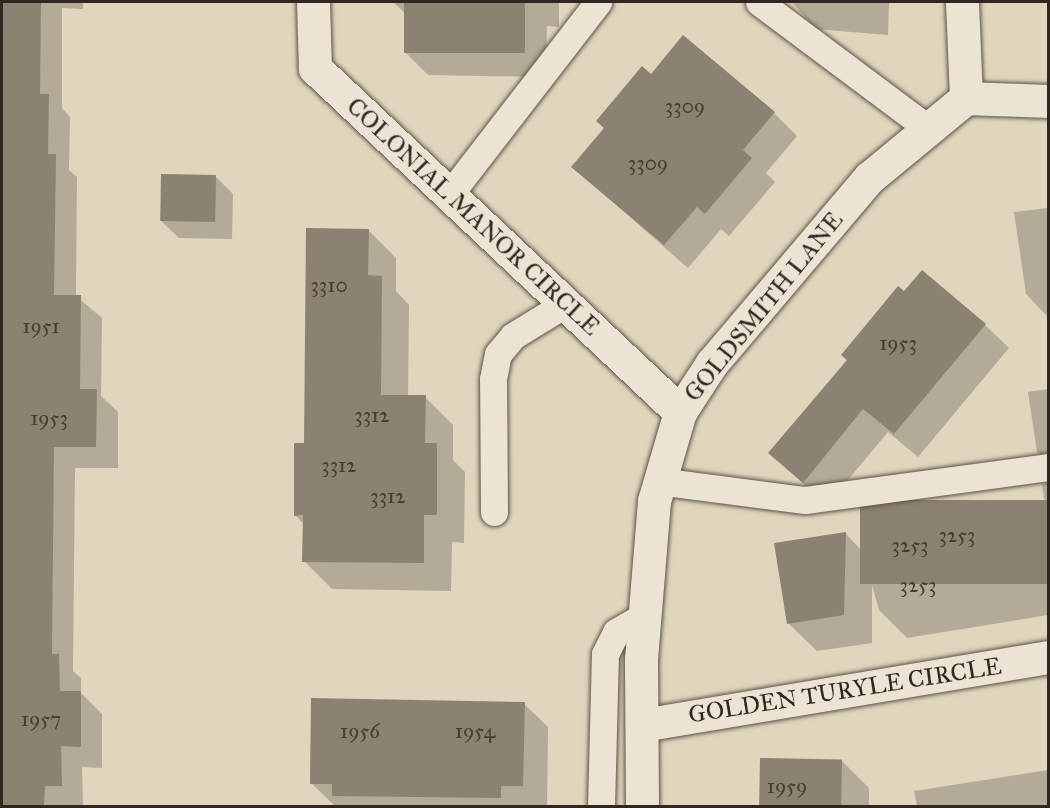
<!DOCTYPE html>
<html>
<head>
<meta charset="utf-8">
<style>
  body { margin:0 }
  #map { position:relative; width:1050px; height:808px; overflow:hidden; background:#e0d6bd; font-family:"IM FELL Great Primer",serif }
  div>[style] { position:absolute }
  .shadow>* { inset:0; background:#0003 }
  .building>* { inset:0; background:#8c8272; transform-origin:0 0 }
  .roads { filter:drop-shadow(0 0 2px #5e5247) drop-shadow(0 0 2px #5e5247) }
  .lane>* { height:27px; margin:-13.5px; padding:0 13.5px; transform-origin:13.5px; border-radius:13.5px; background:#ebe4d4 }
  .street>* { height:33px; margin:-16.5px; padding:0 16.5px; transform-origin:16.5px; border-radius:16.5px; background:#ebe4d4 }
  .secondary>* { height:33px; margin:-16.5px; padding:0 16.5px; transform-origin:16.5px; border-radius:16.5px; background:#ebe4d4 }
  span { translate:-50% -50%; white-space:nowrap; text-align:center; line-height:1.15; -webkit-text-stroke:5px #ebe4d4; paint-order:stroke }
  .number-label { font-size:21px; color:#483d34 }
  .number-label span { -webkit-text-stroke-width:0 }
  .street-label { font-size:24px; color:#322620 }
  .frame { position:absolute; inset:0; border:3px solid #322620; pointer-events:none }
</style>
</head>
<body>
<div id="map">
  <div class="shadow">
    <div style="clip-path:polygon(2px 2px,83px 2px,83px 9px,62px 8px,62px 108px,70px 117px,69px 170px,77px 177px,76px 296px,102px 318px,101px 396px,118px 412px,118px 468px,75px 468px,73px 671px,81px 678px,81px 693px,102px 714px,102px 768px,82px 767px,83px 806px,2px 806px)"></div>
    <div style="clip-path:polygon(393px 2px,559px 2px,559px 27px,547px 26px,546px 77px,428px 75px,405px 52px,406px 14px)"></div>
    <div style="clip-path:polygon(792px 2px,889px 2px,888px 35px,815px 29px)"></div>
    <div style="clip-path:polygon(651px 76px,774px 113px,797px 136px,766px 173px,775px 182px,729px 236px,721px 229px,688px 268px,573px 167px)"></div>
    <div style="clip-path:polygon(216px 177px,233px 194px,232px 239px,179px 238px,161px 221px)"></div>
    <div style="clip-path:polygon(1048px 208px,1048px 317px,1026px 294px,1014px 212px)"></div>
    <div style="clip-path:polygon(368px 230px,396px 258px,396px 291px,409px 305px,408px 397px,425px 397px,453px 425px,453px 460px,465px 472px,464px 543px,452px 542px,451px 591px,332px 589px,304px 561px,305px 525px,295px 515px,306px 444px)"></div>
    <div style="clip-path:polygon(904px 293px,985px 325px,1009px 348px,918px 457px,888px 432px,827px 505px,770px 453px)"></div>
    <div style="clip-path:polygon(1048px 389px,1048px 463px,1037px 452px,1028px 392px)"></div>
    <div style="clip-path:polygon(1048px 482px,1048px 615px,907px 638px,879px 610px,872px 585px,872px 643px,817px 651px,789px 624px,845px 533px,868px 557px,1045px 502px,1042px 485px)"></div>
    <div style="clip-path:polygon(524px 704px,548px 727px,547px 806px,335px 806px,311px 783px)"></div>
    <div style="clip-path:polygon(841px 760px,869px 788px,869px 806px,760px 806px)"></div>
    <div style="clip-path:polygon(1048px 770px,1048px 806px,917px 806px,914px 791px)"></div>
  </div>
  <div class="building">
    <div style="clip-path:polygon(2px 2px,41px 2px,40px 94px,49px 94px,48px 154px,56px 154px,54px 295px,81px 295px,80px 389px,97px 389px,96px 447px,54px 447px,52px 654px,59px 654px,60px 691px,81px 691px,81px 747px,61px 746px,62px 786px,45px 786px,44px 807px,2px 807px)"></div>
    <div style="left:404px;top:2px;width:121px;height:51px"></div>
    <div style="clip-path:polygon(683px 35px,775px 112px,743px 150px,752px 158px,705px 214px,697px 207px,664px 245px,571px 167px,604px 128px,596px 121px,642px 66px,651px 74px)"></div>
    <div style="left:161px;top:174px;width:55px;height:47px;rotate:1deg"></div>
    <div style="clip-path:polygon(306px 228px,369px 229px,368px 275px,382px 276px,381px 395px,426px 395px,425px 443px,437px 443px,437px 515px,424px 515px,424px 563px,302px 562px,303px 515px,294px 516px,294px 443px,304px 443px)"></div>
    <div style="clip-path:polygon(922px 270px,986px 324px,894px 434px,863px 409px,803px 483px,768px 453px,847px 360px,841px 355px,898px 286px,904px 291px)"></div>
    <div style="left:1048px;top:500px;width:84px;height:188px;rotate:90deg"></div>
    <div style="clip-path:polygon(846px 532px,844px 615px,787px 624px,774px 543px)"></div>
    <div style="clip-path:polygon(311px 698px,525px 702px,523px 786px,501px 786px,501px 798px,332px 796px,332px 784px,310px 784px)"></div>
    <div style="left:760px;top:758px;width:82px;height:49px;rotate:1deg"></div>
  </div>
  <div class="roads">
    <div class="lane">
      <div style="left:759px;top:2px;width:209px;rotate:36.8deg"></div>
      <div style="left:449px;top:195px;width:244px;rotate:-52.3deg"></div>
      <div style="left:658px;top:481px;width:148px;rotate:7.4deg"></div>
      <div style="left:805px;top:500px;width:245px;rotate:-7.7deg"></div>
      <div style="left:494px;top:512px;width:133px;rotate:-90.4deg"></div>
      <div style="left:493px;top:379px;width:25px;rotate:-79deg"></div>
      <div style="left:498px;top:354px;width:23px;rotate:-50deg"></div>
      <div style="left:513px;top:336px;width:61px;rotate:-31.6deg"></div>
      <div style="left:601px;top:806px;width:152px;rotate:-88.5deg"></div>
      <div style="left:605px;top:654px;width:25px;rotate:-63deg"></div>
      <div style="left:616px;top:632px;width:34px;rotate:-30deg"></div>
    </div>
    <div class="street">
      <div style="left:313px;top:2px;width:66px;rotate:88.3deg"></div>
      <div style="left:315px;top:68px;width:502px;rotate:43.3deg"></div>
      <div style="left:966px;top:98px;width:82px;rotate:2.1deg"></div>
      <div style="left:642px;top:725px;width:412px;rotate:-9.5deg"></div>
    </div>
    <div class="secondary">
      <div style="left:642px;top:806px;width:147px;rotate:-90.4deg"></div>
      <div style="left:641px;top:659px;width:159px;rotate:-85.3deg"></div>
      <div style="left:654px;top:501px;width:93px;rotate:-73.7deg"></div>
      <div style="left:680px;top:412px;width:59px;rotate:-56.9deg"></div>
      <div style="left:712px;top:363px;width:243px;rotate:-49.7deg"></div>
      <div style="left:869px;top:178px;width:126px;rotate:-39.5deg"></div>
      <div style="left:966px;top:98px;width:96px;rotate:-92.4deg"></div>
    </div>
  </div>
  <div class="number-label">
    <span style="left:685px;top:106px">3309</span>
    <span style="left:648px;top:163px">3309</span>
    <span style="left:329px;top:285px">3310</span>
    <span style="left:41px;top:326px">1951</span>
    <span style="left:898px;top:343px">1953</span>
    <span style="left:372px;top:415px">3312</span>
    <span style="left:49px;top:418px">1953</span>
    <span style="left:339px;top:465px">3312</span>
    <span style="left:388px;top:496px">3312</span>
    <span style="left:957px;top:535px">3253</span>
    <span style="left:910px;top:545px">3253</span>
    <span style="left:918px;top:585px">3253</span>
    <span style="left:41px;top:719px">1957</span>
    <span style="left:360px;top:731px">1956</span>
    <span style="left:475px;top:731px">1954</span>
    <span style="left:787px;top:786px">1959</span>
  </div>
  <div class="street-label">
    <span style="left:473px;top:217px;rotate:43deg">COLONIAL MANOR CIRCLE</span>
    <span style="left:764px;top:307px;rotate:-51deg">GOLDSMITH LANE</span>
    <span style="left:845px;top:691px;rotate:-9deg">GOLDEN TURYLE CIRCLE</span>
  </div>
  <div class="frame"></div>
</div>
</body>
</html>
